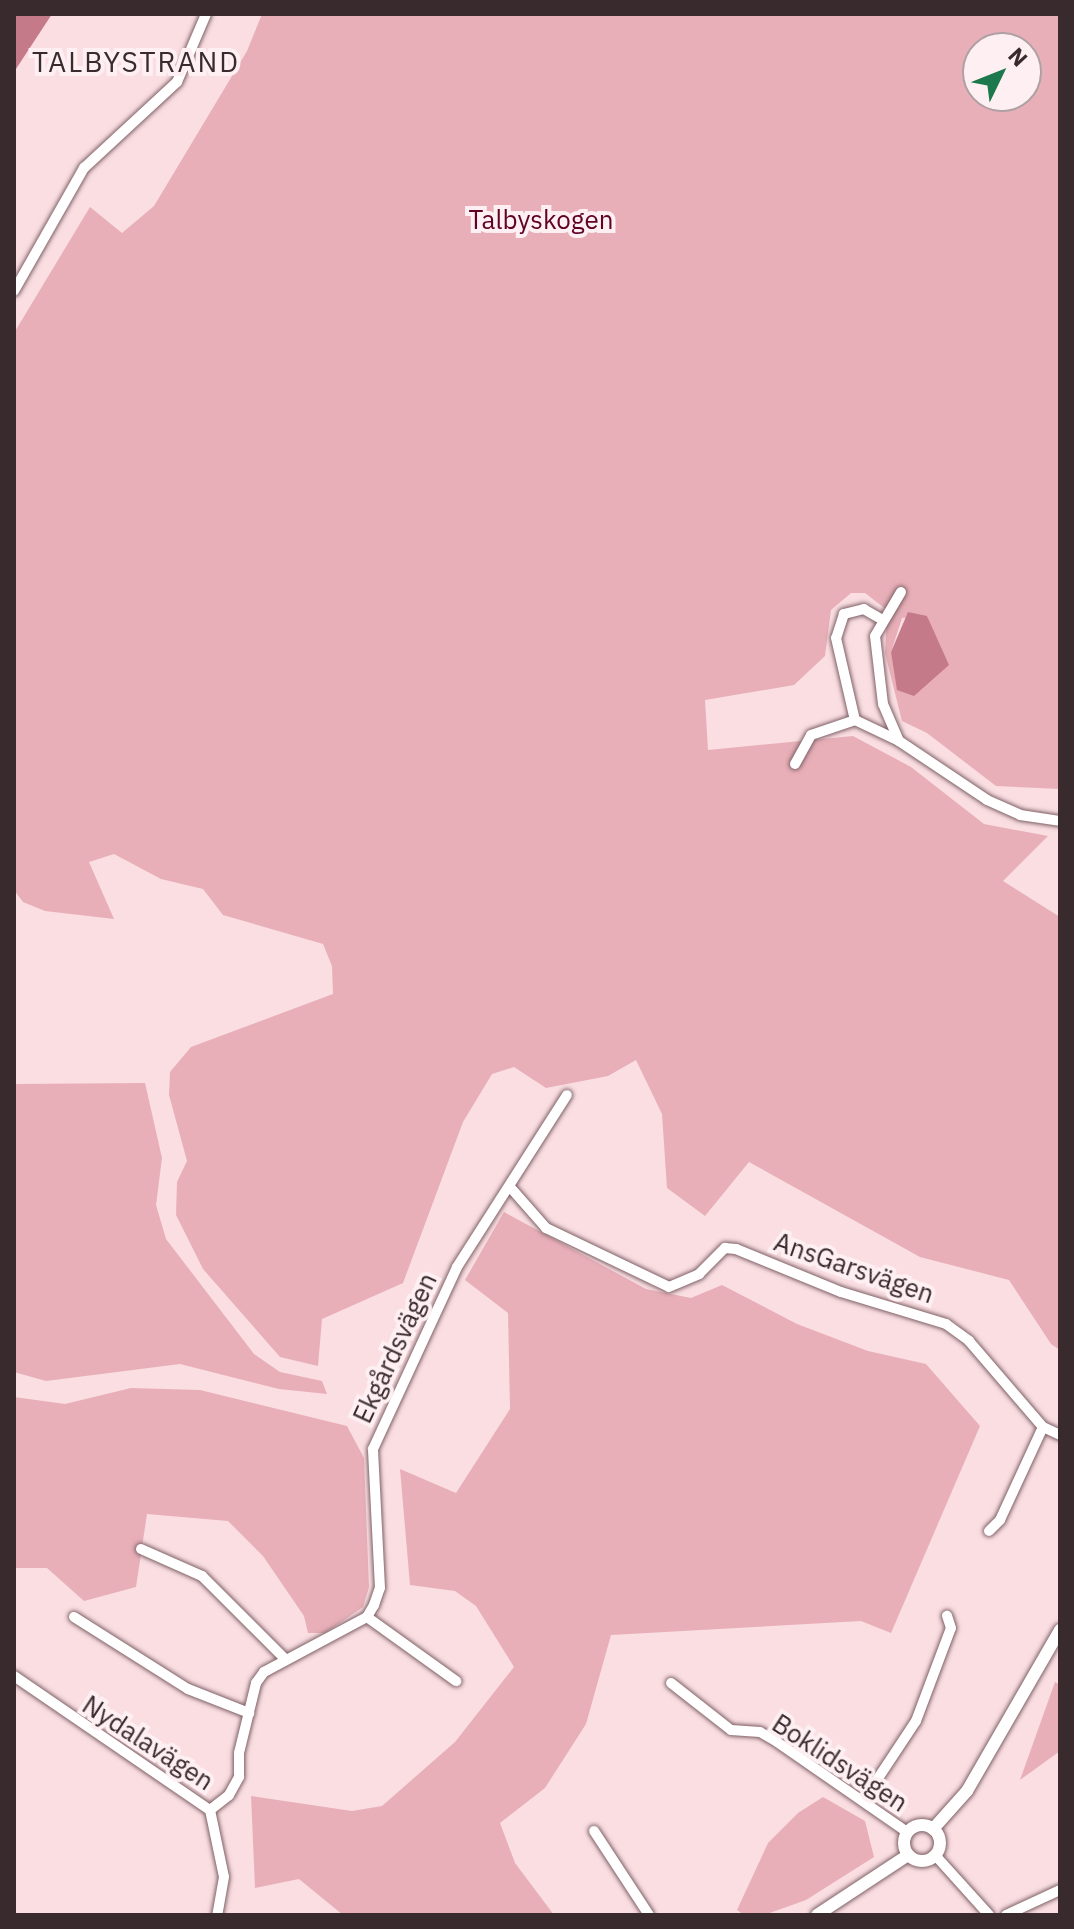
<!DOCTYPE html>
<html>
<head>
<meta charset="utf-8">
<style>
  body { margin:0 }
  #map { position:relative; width:1074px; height:1929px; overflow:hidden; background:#fadee2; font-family:"IBM Plex Sans",sans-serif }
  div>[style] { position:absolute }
  .green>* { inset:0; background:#e8afb8 }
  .water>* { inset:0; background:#c47a88 }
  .roads { filter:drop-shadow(0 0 2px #7f6166) drop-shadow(0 0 2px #7f6166) }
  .minor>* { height:10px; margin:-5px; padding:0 5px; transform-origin:5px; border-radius:5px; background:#fff }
  .tertiary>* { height:12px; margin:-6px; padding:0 6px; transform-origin:6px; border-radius:6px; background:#fff }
  .tertiary>.ring { margin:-6px; padding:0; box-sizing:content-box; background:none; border:12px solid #fff; border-radius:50% }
  span { translate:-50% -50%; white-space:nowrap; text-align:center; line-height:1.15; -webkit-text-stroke:8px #fef0f2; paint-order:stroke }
  .park-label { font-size:26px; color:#600326 }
  .street-label { font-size:26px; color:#392b2d }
  .neighbourhood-label { font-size:28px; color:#392b2d; letter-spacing:2px }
  .frame { position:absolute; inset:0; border:16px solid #392b2d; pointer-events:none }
  .north { position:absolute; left:962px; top:32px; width:80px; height:80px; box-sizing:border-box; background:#fef0f2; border:2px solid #afa1a3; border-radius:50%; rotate:47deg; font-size:22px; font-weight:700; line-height:32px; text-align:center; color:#392b2d }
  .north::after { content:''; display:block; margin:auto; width:28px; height:36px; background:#1e784d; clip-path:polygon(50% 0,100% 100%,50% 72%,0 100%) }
</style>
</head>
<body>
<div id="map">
  <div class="green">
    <div style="clip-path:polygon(evenodd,262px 14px,1060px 14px,1060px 789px,996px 786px,927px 733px,902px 721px,885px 653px,887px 610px,865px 593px,851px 593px,831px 610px,825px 656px,794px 685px,705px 700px,708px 750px,853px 736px,911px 767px,984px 824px,1048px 836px,1003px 881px,1060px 917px,1060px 1350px,1051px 1344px,1009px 1280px,920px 1257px,749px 1162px,705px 1216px,667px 1188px,662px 1114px,636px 1060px,608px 1076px,546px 1088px,514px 1067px,492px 1074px,463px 1122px,403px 1283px,322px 1319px,318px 1366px,280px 1357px,203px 1269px,176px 1215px,177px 1182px,187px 1161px,169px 1095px,170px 1072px,191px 1047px,333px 994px,332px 966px,323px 944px,223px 915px,203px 889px,161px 879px,114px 854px,89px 862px,114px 919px,45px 911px,23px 902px,14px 890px,14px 333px,90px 207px,122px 233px,154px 206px,247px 51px,262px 14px,978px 48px,1026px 48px,1026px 96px,978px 96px,978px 48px,262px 14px,927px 616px,934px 640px,949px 665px,891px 652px,902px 618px,927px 616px)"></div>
    <div style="clip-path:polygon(145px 1083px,162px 1158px,156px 1205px,166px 1239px,254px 1354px,280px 1372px,322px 1381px,327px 1394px,279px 1389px,180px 1364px,46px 1381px,14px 1372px,14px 1084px)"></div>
    <div style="clip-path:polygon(504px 1212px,646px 1289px,691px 1298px,722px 1285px,797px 1324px,868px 1351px,926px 1364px,980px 1426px,891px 1633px,861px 1621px,611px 1635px,586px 1724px,545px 1788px,500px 1823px,515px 1863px,554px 1915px,343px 1915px,299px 1879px,255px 1888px,251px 1796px,352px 1811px,382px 1806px,455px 1742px,514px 1667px,476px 1606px,455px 1591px,410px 1585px,400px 1469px,456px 1493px,510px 1409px,508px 1313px,465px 1280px)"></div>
    <div style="clip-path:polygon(131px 1388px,200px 1390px,347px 1426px,364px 1458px,369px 1587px,363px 1607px,325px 1633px,308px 1633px,304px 1616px,263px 1556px,228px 1521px,147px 1514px,136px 1587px,84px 1601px,47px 1568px,14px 1568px,14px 1397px,65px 1404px)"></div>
    <div style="clip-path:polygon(1055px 1682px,1060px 1685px,1060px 1751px,1020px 1780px)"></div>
    <div style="clip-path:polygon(823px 1797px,865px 1821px,874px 1857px,806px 1900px,764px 1915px,744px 1915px,737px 1910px,768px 1843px,798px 1813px)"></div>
  </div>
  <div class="water">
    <div style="clip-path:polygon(14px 14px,52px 14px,14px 72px)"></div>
    <div style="clip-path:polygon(908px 612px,927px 616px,949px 665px,914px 696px,897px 690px,891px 652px)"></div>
  </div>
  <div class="roads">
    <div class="minor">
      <div style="left:14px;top:291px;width:142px;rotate:-60.4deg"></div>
      <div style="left:84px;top:168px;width:127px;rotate:-42.8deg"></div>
      <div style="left:177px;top:82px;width:74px;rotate:-66.9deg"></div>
      <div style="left:881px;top:619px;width:20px;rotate:-150deg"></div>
      <div style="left:864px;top:609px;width:21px;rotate:166deg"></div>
      <div style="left:844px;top:614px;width:25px;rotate:108deg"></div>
      <div style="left:836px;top:638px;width:84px;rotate:77deg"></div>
      <div style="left:855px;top:720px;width:49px;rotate:25.5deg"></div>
      <div style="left:899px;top:741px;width:106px;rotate:33.8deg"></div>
      <div style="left:987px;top:800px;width:36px;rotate:24deg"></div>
      <div style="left:1020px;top:815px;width:40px;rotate:8.5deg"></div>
      <div style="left:899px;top:741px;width:40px;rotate:-113.4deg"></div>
      <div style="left:883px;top:704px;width:68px;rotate:-96.7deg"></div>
      <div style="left:875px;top:636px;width:51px;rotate:-59.4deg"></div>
      <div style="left:795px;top:764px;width:33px;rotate:-61deg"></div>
      <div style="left:811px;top:735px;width:46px;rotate:-18.8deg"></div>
      <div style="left:510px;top:1187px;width:55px;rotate:48.7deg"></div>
      <div style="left:546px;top:1228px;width:136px;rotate:25.6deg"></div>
      <div style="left:669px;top:1287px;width:33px;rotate:-23deg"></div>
      <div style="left:699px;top:1274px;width:37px;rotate:-45deg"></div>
      <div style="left:725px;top:1248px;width:11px;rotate:5deg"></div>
      <div style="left:736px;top:1249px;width:113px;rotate:22.3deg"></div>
      <div style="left:841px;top:1292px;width:110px;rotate:16.9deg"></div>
      <div style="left:946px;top:1324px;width:29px;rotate:36deg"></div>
      <div style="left:969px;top:1341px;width:113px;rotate:49.3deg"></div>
      <div style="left:1043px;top:1427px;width:19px;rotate:25deg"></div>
      <div style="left:989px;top:1531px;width:16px;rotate:-45deg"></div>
      <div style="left:1000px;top:1520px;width:102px;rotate:-65.2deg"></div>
      <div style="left:141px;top:1549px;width:67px;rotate:23.9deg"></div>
      <div style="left:202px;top:1576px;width:115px;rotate:45deg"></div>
      <div style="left:74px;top:1617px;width:135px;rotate:32.3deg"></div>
      <div style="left:188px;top:1689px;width:66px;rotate:21.5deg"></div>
      <div style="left:367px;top:1617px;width:110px;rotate:35.7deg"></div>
      <div style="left:14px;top:1676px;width:237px;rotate:34.4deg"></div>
      <div style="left:210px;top:1810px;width:68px;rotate:78.2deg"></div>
      <div style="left:224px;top:1877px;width:39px;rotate:100deg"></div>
      <div style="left:671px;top:1683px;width:76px;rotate:38.1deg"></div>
      <div style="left:731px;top:1730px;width:29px;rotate:4deg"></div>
      <div style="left:760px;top:1732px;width:20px;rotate:30deg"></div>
      <div style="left:777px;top:1742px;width:158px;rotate:34.7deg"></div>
      <div style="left:865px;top:1798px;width:92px;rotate:-56.5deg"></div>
      <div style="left:916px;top:1721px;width:99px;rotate:-69.4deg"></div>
      <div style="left:951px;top:1628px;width:13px;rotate:-108deg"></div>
      <div style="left:210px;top:1810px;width:24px;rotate:-38deg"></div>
      <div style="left:229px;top:1795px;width:21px;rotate:-61deg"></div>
      <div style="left:239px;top:1777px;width:24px;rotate:-90deg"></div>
      <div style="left:239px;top:1753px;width:72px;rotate:-76.3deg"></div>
      <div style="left:256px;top:1683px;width:14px;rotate:-54deg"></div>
      <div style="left:264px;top:1672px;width:117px;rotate:-28.1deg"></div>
      <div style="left:367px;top:1617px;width:14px;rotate:-60deg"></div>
      <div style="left:374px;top:1605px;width:18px;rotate:-71deg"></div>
      <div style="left:380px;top:1588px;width:139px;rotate:-92.9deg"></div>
      <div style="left:373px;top:1449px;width:200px;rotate:-65.2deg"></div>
      <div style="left:457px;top:1267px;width:204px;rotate:-57.4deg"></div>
      <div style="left:594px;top:1831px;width:100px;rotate:56.8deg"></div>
      <div style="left:935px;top:1855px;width:81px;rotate:48deg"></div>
      <div style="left:1006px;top:1915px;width:60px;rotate:-24.8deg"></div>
    </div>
    <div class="tertiary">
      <div class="ring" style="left:904px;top:1825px;width:24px;height:24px"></div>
      <div style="left:933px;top:1829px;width:51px;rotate:-48.2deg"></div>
      <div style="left:967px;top:1791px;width:186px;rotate:-60deg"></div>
      <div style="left:817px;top:1915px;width:109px;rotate:-33.4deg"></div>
    </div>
  </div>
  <div class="park-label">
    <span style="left:541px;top:220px">Talbyskogen</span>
  </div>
  <div class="street-label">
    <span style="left:854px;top:1268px;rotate:19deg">AnsGarsvägen</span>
    <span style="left:395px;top:1348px;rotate:-65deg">Ekgårdsvägen</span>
    <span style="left:148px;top:1743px;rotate:33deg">Nydalavägen</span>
    <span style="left:840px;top:1763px;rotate:33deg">Boklidsvägen</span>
  </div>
  <div class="neighbourhood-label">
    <span style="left:136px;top:62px">TALBYSTRAND</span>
  </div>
  <div class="frame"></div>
  <div class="north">N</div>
</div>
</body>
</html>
